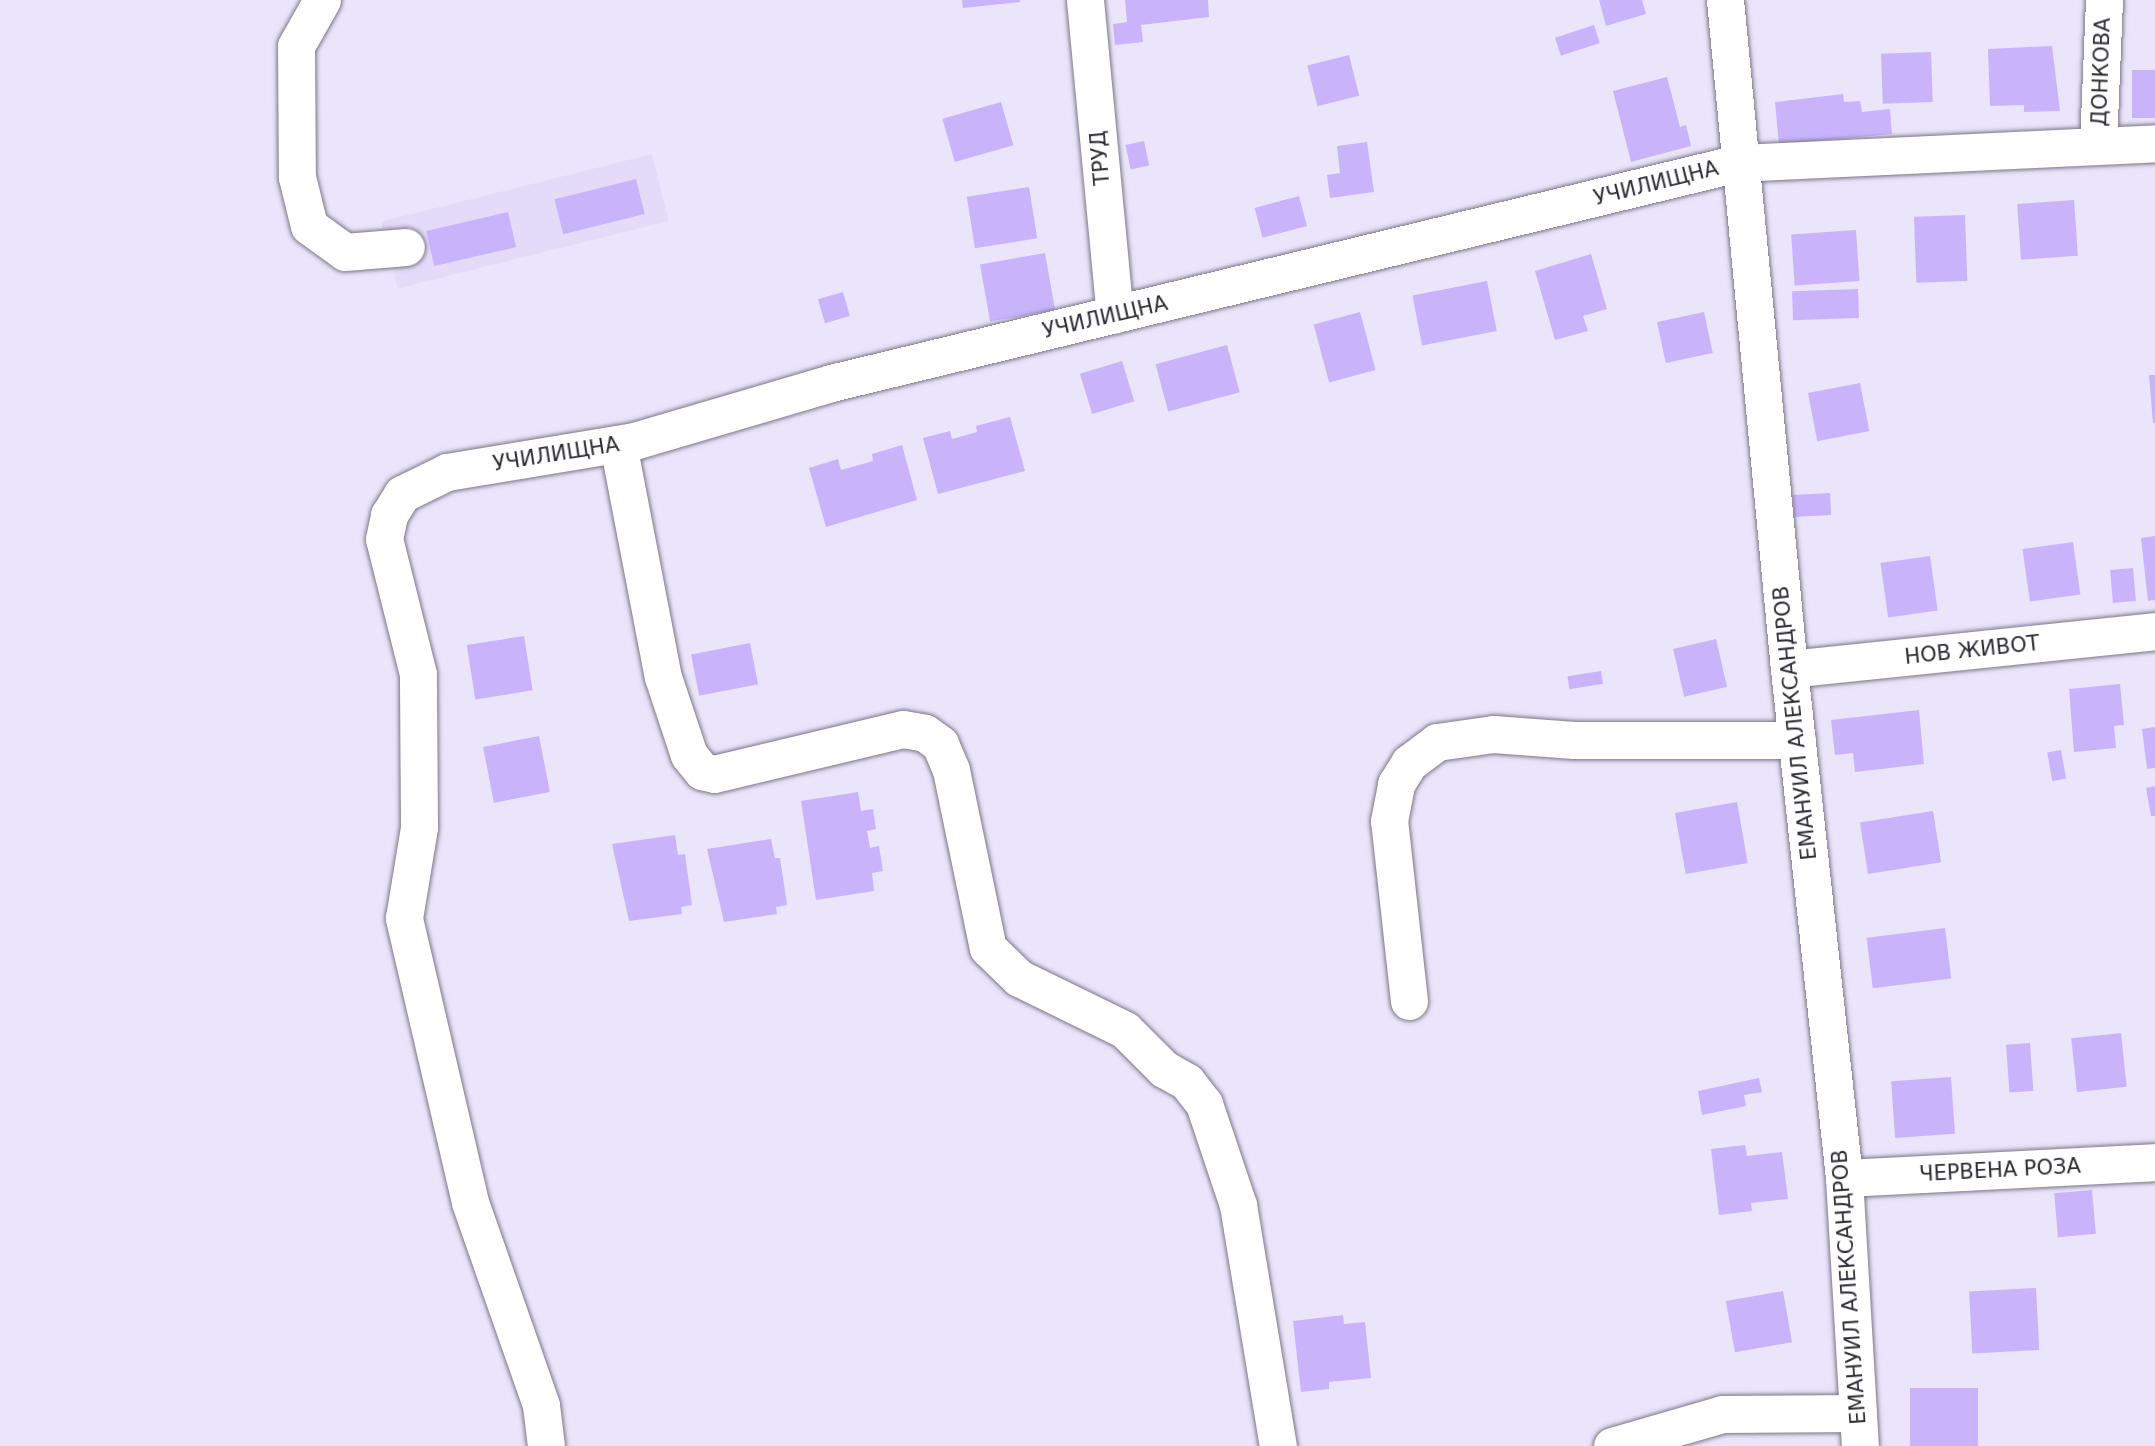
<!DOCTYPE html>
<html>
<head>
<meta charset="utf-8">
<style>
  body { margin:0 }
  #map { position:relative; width:2155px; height:1446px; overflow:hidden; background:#eae5fa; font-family:"DejaVu Sans",sans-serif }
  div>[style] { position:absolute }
  .built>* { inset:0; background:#e3dbf8; transform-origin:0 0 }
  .building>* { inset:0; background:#c9b4fc; transform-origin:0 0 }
  .roads { filter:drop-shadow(0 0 2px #7c7689) drop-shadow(0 0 2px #7c7689) }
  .minor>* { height:37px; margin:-18.5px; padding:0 18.5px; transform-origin:18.5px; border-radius:18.5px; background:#fff }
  span { translate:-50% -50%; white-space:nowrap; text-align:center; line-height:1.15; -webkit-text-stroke:5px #fff; paint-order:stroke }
  .street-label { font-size:21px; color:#2e2c34 }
</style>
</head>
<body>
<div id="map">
  <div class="built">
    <div style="left:652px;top:154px;width:69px;height:279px;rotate:76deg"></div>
  </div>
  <div class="building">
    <div style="clip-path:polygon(962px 0,1020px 0,1020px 2px,963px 8px)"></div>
    <div style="clip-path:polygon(1125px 0,1208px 0,1209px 17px,1141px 25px,1143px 42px,1115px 45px,1113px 24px,1127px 22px)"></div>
    <div style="clip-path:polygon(1599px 0,1642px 0,1646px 14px,1606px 26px)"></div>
    <div style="left:1594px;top:25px;width:19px;height:41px;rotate:72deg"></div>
    <div style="clip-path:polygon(2052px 46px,2060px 111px,2024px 112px,2024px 105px,1990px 106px,1988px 49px)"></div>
    <div style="left:1931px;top:52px;width:50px;height:50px;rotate:88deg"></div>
    <div style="left:1349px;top:55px;width:42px;height:43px;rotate:76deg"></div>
    <div style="left:2132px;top:70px;width:23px;height:48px"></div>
    <div style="clip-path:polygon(1667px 77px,1680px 127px,1686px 125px,1691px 146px,1631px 162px,1613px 91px)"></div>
    <div style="clip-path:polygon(1843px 94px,1844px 102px,1860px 101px,1862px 112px,1890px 109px,1892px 134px,1779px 145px,1775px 102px)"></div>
    <div style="left:1001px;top:102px;width:45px;height:61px;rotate:74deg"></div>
    <div style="left:1144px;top:141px;width:25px;height:19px;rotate:78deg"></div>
    <div style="clip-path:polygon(1367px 142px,1374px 192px,1330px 198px,1327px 175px,1340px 173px,1337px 146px)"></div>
    <div style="left:636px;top:179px;width:36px;height:84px;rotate:76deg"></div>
    <div style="left:1029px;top:187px;width:52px;height:63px;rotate:81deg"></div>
    <div style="left:1299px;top:196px;width:31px;height:46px;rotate:75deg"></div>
    <div style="left:2074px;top:200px;width:56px;height:57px;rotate:86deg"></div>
    <div style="left:508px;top:212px;width:36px;height:84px;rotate:77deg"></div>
    <div style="left:1965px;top:215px;width:66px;height:51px;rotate:88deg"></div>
    <div style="left:1856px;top:230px;width:51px;height:65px;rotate:86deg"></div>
    <div style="left:1045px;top:253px;width:58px;height:66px;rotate:80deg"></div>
    <div style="clip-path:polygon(1591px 254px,1607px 309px,1583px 316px,1588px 331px,1555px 340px,1535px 271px)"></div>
    <div style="left:1487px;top:281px;width:51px;height:76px;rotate:79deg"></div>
    <div style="left:1858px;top:289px;width:29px;height:66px;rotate:88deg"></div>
    <div style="left:843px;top:292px;width:25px;height:26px;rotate:74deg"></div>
    <div style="left:1360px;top:312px;width:60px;height:48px;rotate:75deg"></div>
    <div style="left:1704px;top:312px;width:42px;height:48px;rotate:78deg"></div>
    <div style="left:1227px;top:345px;width:49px;height:74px;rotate:75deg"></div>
    <div style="left:1122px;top:361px;width:42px;height:44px;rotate:73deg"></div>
    <div style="clip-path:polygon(2149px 375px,2155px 375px,2155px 423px,2153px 423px)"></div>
    <div style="left:1860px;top:383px;width:49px;height:53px;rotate:79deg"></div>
    <div style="clip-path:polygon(1010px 417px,1025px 471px,938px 494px,923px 438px,950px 431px,952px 439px,977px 432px,976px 426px)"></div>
    <div style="clip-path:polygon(902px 445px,917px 500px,826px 527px,809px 468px,838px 459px,841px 470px,873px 461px,872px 454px)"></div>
    <div style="left:1830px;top:493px;width:22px;height:37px;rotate:87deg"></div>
    <div style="clip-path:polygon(2155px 536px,2155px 600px,2148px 601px,2141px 538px)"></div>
    <div style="left:2073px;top:542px;width:53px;height:51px;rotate:82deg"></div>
    <div style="left:1930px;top:556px;width:55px;height:50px;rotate:82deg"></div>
    <div style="left:2133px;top:568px;width:33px;height:23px;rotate:85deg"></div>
    <div style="left:524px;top:636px;width:55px;height:58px;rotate:81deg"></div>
    <div style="left:1716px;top:639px;width:49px;height:44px;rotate:77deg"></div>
    <div style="left:750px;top:643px;width:42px;height:60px;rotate:79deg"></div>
    <div style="left:1601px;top:671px;width:13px;height:34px;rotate:81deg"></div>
    <div style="clip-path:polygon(2120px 684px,2124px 725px,2114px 726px,2116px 748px,2074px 752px,2069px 689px)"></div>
    <div style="clip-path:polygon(1919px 710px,1924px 764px,1855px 772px,1853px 753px,1835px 755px,1831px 720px)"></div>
    <div style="clip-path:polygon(2155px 727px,2155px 768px,2147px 769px,2142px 729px)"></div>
    <div style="left:539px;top:736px;width:57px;height:57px;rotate:79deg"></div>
    <div style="left:2061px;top:750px;width:29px;height:14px;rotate:80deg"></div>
    <div style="clip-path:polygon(2155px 786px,2155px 816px,2151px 816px,2146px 788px)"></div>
    <div style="clip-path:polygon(858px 792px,861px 811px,873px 809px,876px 829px,867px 831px,870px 848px,879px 846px,883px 871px,872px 873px,874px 891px,816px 900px,801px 801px)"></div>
    <div style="left:1737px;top:802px;width:62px;height:63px;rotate:80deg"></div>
    <div style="left:1933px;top:811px;width:52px;height:74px;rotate:81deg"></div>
    <div style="clip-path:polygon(675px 835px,678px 855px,685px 854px,692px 905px,681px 907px,682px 914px,629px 921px,612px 844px)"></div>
    <div style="clip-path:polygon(771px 839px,775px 858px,780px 858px,787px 905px,776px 907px,777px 914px,724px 922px,707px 849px)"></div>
    <div style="left:1945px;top:928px;width:51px;height:79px;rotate:83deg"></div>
    <div style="left:2121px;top:1033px;width:54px;height:50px;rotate:84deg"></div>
    <div style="left:2030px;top:1043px;width:48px;height:24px;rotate:86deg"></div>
    <div style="left:1951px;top:1077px;width:57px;height:60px;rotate:86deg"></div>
    <div style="clip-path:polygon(1759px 1078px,1762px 1092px,1744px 1095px,1746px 1106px,1702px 1115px,1698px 1091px)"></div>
    <div style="clip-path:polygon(1745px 1145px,1747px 1156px,1782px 1152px,1788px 1199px,1751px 1203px,1752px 1211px,1719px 1215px,1711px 1149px)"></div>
    <div style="left:2092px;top:1190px;width:44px;height:38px;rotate:85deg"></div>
    <div style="left:2036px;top:1288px;width:62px;height:67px;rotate:87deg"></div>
    <div style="left:1783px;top:1291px;width:52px;height:58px;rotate:80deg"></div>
    <div style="clip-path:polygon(1343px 1315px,1344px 1324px,1365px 1322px,1371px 1378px,1329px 1382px,1329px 1389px,1301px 1392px,1293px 1321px)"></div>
    <div style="left:1910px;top:1388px;width:68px;height:58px"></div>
  </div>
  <div class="roads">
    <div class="minor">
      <div style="left:322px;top:0;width:53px;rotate:119.5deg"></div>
      <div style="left:296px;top:46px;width:131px;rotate:89.6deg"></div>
      <div style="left:297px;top:177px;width:50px;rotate:76.2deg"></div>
      <div style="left:309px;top:226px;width:44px;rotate:35.8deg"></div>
      <div style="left:345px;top:252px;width:61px;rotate:-4.7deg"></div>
      <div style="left:1085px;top:0;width:316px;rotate:84.6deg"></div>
      <div style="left:1725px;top:0;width:672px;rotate:84.54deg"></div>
      <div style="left:1789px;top:669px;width:512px;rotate:83.83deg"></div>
      <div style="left:1844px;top:1178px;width:268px;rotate:86.6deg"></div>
      <div style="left:2098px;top:144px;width:144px;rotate:-87.6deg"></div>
      <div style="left:618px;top:444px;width:237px;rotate:79.1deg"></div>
      <div style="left:663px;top:677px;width:82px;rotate:71.6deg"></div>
      <div style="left:689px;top:755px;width:21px;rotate:51deg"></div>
      <div style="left:702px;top:771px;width:12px;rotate:14deg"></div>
      <div style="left:714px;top:774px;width:194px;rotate:-13.4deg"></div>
      <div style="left:903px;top:729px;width:22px;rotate:10deg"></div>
      <div style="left:925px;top:733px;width:19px;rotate:36deg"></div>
      <div style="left:940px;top:744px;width:28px;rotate:67deg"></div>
      <div style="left:951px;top:770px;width:182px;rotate:78.3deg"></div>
      <div style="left:988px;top:948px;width:43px;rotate:44.1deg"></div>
      <div style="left:1019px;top:978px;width:118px;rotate:26.1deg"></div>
      <div style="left:1125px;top:1030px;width:55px;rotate:45deg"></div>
      <div style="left:1164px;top:1069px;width:26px;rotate:29deg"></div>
      <div style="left:1187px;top:1082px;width:28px;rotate:52deg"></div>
      <div style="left:1204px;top:1104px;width:107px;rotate:71.4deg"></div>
      <div style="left:1238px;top:1205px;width:244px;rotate:80.6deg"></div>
      <div style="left:1789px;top:669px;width:368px;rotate:-5.9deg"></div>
      <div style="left:1409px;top:1001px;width:181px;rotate:-96.3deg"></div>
      <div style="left:1389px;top:821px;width:38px;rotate:-79deg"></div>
      <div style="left:1396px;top:784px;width:25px;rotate:-58deg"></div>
      <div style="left:1409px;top:763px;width:35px;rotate:-37deg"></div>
      <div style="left:1437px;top:742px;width:57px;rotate:-8.1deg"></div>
      <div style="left:1493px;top:734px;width:81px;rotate:4.2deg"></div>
      <div style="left:1574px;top:740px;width:223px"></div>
      <div style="left:1844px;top:1178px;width:311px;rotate:-2.9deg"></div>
      <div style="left:546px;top:1446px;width:41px;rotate:-97deg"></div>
      <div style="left:541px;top:1405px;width:215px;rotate:-109.3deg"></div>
      <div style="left:470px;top:1202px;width:292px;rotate:-103.1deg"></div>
      <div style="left:404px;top:918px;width:92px;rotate:-80.6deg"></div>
      <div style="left:419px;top:827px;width:153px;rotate:-90.4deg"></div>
      <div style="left:418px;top:674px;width:139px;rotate:-104.1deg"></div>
      <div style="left:384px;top:539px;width:25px;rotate:-78deg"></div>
      <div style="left:389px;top:515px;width:25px;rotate:-58deg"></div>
      <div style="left:402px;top:494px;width:50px;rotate:-26.1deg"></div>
      <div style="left:447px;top:472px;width:190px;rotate:-9.4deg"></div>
      <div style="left:634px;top:441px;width:205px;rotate:-16.4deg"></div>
      <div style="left:831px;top:383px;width:933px;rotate:-13.63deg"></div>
      <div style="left:1738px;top:163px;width:417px;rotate:-2.7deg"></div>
      <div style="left:1612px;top:1446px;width:115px;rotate:-16.2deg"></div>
      <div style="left:1722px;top:1414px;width:136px;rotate:-0.4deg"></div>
    </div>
  </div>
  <div class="street-label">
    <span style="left:2101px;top:72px;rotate:-88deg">ДОНКОВА</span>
    <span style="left:1100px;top:158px;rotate:-95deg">ТРУД</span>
    <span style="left:1656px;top:183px;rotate:-14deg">УЧИЛИЩНА</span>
    <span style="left:1105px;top:317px;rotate:-13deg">УЧИЛИЩНА</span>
    <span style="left:556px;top:454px;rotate:-9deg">УЧИЛИЩНА</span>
    <span style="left:1972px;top:650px;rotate:-6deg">НОВ ЖИВОТ</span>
    <span style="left:1795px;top:723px;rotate:-96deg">ЕМАНУИЛ АЛЕКСАНДРОВ</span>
    <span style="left:2000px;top:1170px;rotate:-3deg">ЧЕРВЕНА РОЗА</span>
    <span style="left:1849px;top:1287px;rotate:-94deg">ЕМАНУИЛ АЛЕКСАНДРОВ</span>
  </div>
</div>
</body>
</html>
